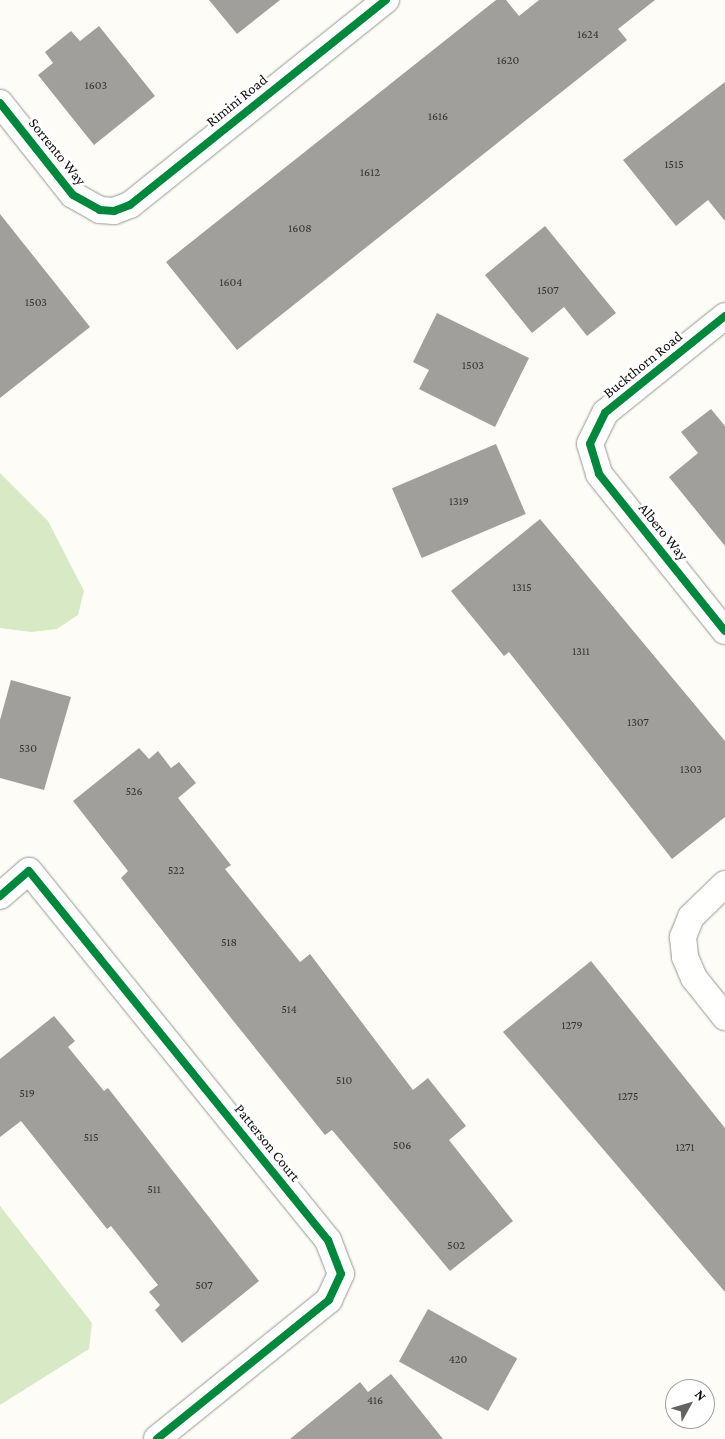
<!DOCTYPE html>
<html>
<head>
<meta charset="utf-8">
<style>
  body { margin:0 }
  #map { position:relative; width:725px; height:1439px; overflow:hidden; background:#fdfcf7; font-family:"Crimson Pro",serif }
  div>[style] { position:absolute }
  .forest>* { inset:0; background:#d8eac5 }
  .building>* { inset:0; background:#a19f9c; transform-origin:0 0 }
  .roads { filter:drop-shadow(0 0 1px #979795) drop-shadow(0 0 1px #979795) }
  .minor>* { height:26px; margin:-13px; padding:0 13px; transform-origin:13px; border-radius:13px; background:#fffffe }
  .cycleway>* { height:8px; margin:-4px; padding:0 4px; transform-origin:4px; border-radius:4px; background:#00873e }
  span { translate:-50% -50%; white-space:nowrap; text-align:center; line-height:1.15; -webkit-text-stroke:5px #fff; paint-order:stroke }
  .number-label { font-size:12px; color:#353434 }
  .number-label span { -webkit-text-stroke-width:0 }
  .street-label { font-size:15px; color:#111 }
  .north { position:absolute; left:665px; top:1379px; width:50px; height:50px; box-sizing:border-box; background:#fff; border:1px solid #a0a0a0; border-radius:50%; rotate:51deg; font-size:14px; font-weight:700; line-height:20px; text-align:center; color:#111 }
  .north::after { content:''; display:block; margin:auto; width:18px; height:22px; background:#646362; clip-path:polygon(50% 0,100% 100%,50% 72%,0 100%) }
</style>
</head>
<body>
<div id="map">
  <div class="forest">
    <div style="clip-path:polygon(0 473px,48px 521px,84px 591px,78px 615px,57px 629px,31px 632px,0 628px)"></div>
    <div style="clip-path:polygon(0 1206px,92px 1323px,89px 1349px,0 1405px)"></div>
  </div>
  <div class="building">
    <div style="clip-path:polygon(209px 0,280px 0,237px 34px)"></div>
    <div style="clip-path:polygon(496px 0,506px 0,519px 16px,539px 0,655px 0,618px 29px,627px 40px,237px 350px,166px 262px)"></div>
    <div style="clip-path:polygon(99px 26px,155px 96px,94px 145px,38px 75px,53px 63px,45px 52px,71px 31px,80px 41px)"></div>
    <div style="clip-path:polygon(725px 82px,725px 221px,708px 200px,676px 226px,623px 160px)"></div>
    <div style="clip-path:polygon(0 214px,90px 327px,0 398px)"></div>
    <div style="clip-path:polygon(545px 226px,616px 313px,587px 336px,564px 307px,532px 333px,485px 275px)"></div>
    <div style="clip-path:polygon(437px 313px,529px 358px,495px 427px,419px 389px,429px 370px,413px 362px)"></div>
    <div style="clip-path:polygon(711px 409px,725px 426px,725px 546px,669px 477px,698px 453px,681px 432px)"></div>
    <div style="left:496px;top:444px;width:76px;height:113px;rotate:67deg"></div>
    <div style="clip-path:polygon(540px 519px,725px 741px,725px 817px,672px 859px,509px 652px,504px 656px,451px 591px)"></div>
    <div style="clip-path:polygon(11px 680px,71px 697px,44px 790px,0 778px,0 720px)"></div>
    <div style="clip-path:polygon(139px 748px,149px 759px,158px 751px,171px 768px,179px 762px,196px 783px,178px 798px,231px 865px,225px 869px,300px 962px,310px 954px,413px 1090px,428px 1078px,466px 1126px,449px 1140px,513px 1221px,450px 1271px,332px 1130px,325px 1135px,231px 1018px,121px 878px,128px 871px,73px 801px)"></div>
    <div style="clip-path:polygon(591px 961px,725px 1128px,725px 1292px,503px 1032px)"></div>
    <div style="clip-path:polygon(54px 1016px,75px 1041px,68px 1047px,104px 1091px,108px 1088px,259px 1281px,182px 1343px,155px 1310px,160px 1305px,149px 1292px,158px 1285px,111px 1226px,107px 1229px,21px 1121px,0 1137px,0 1059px)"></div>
    <div style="left:428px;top:1309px;width:102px;height:60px;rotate:29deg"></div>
    <div style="clip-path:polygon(391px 1374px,443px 1439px,290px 1439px,360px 1382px,368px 1392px)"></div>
  </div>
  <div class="roads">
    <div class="minor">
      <div style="left:0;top:103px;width:117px;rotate:51.6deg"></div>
      <div style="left:73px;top:195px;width:31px;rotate:29deg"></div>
      <div style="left:100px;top:210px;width:14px;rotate:4deg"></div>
      <div style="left:114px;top:211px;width:17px;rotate:-21deg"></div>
      <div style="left:130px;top:205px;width:328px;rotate:-38.7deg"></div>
      <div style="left:725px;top:316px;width:154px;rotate:141.1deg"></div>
      <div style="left:605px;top:413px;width:34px;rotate:116deg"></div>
      <div style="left:590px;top:444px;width:31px;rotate:73deg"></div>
      <div style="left:599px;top:474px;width:201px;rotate:51.3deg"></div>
      <div style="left:725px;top:884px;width:47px;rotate:135.9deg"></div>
      <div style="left:691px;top:917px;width:22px;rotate:112deg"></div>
      <div style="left:683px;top:937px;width:20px;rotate:84deg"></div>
      <div style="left:685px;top:957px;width:23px;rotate:67deg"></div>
      <div style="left:694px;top:978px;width:50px;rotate:51.5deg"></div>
      <div style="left:0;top:896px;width:38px;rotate:-41deg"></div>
      <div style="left:29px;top:871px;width:475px;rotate:51deg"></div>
      <div style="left:328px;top:1240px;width:36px;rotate:69deg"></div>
      <div style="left:341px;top:1274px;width:29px;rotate:115deg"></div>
      <div style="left:329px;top:1300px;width:221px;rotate:141.1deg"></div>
    </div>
  </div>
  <div class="cycleway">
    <div style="left:0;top:103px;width:117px;rotate:51.6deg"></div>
    <div style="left:73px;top:195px;width:31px;rotate:29deg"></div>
    <div style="left:100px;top:210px;width:14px;rotate:4deg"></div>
    <div style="left:114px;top:211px;width:17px;rotate:-21deg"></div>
    <div style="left:130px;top:205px;width:328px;rotate:-38.7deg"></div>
    <div style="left:725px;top:316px;width:154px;rotate:141.1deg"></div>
    <div style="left:605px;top:413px;width:34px;rotate:116deg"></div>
    <div style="left:590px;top:444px;width:31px;rotate:73deg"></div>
    <div style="left:599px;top:474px;width:201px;rotate:51.3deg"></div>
    <div style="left:0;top:896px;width:38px;rotate:-41deg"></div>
    <div style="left:29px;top:871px;width:475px;rotate:51deg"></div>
    <div style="left:328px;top:1240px;width:36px;rotate:69deg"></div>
    <div style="left:341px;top:1274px;width:29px;rotate:115deg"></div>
    <div style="left:329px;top:1300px;width:221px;rotate:141.1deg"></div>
  </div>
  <div class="number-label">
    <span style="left:588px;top:35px">1624</span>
    <span style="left:508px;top:61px">1620</span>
    <span style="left:96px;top:86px">1603</span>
    <span style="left:438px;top:117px">1616</span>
    <span style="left:674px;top:165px">1515</span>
    <span style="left:370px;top:173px">1612</span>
    <span style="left:300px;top:229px">1608</span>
    <span style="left:231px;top:283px">1604</span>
    <span style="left:548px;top:291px">1507</span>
    <span style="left:36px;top:303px">1503</span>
    <span style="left:473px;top:366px">1503</span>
    <span style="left:459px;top:502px">1319</span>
    <span style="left:522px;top:588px">1315</span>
    <span style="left:581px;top:652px">1311</span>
    <span style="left:638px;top:723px">1307</span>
    <span style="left:28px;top:749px">530</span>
    <span style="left:691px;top:770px">1303</span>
    <span style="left:134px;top:792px">526</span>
    <span style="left:176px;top:871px">522</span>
    <span style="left:229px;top:943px">518</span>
    <span style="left:289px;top:1010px">514</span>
    <span style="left:572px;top:1026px">1279</span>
    <span style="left:344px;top:1081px">510</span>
    <span style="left:27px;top:1094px">519</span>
    <span style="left:628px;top:1097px">1275</span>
    <span style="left:91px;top:1138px">515</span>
    <span style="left:402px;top:1146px">506</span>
    <span style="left:685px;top:1148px">1271</span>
    <span style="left:154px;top:1190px">511</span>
    <span style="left:456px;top:1246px">502</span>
    <span style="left:204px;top:1286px">507</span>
    <span style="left:458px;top:1360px">420</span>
    <span style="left:375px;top:1401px">416</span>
  </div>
  <div class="street-label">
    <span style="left:237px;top:101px;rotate:-39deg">Rimini Road</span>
    <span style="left:57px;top:152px;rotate:51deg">Sorrento Way</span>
    <span style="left:643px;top:365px;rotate:-39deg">Buckthorn Road</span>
    <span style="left:663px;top:532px;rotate:51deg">Albero Way</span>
    <span style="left:267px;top:1143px;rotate:51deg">Patterson Court</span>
  </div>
  <div class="north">N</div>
</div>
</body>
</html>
